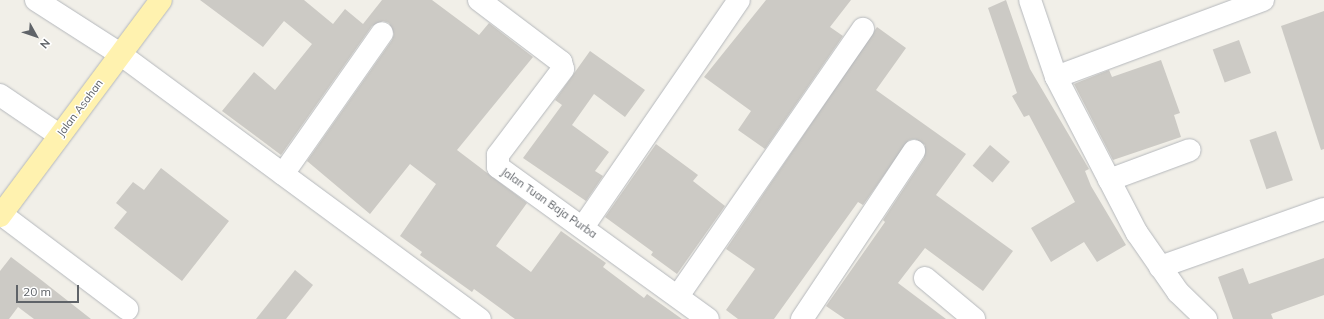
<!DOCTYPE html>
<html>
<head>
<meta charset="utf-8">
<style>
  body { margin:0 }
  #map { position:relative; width:1324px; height:319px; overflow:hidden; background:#f1efe8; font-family:Mulish,sans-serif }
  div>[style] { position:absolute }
  .building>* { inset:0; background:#cccac5; transform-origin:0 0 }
  .roads { filter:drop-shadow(0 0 1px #b5b8bc) drop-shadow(0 0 1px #b5b8bc) }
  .minor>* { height:22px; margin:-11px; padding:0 11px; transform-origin:11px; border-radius:11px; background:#fff }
  .major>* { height:22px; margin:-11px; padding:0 11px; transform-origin:11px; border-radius:11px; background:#fff2af }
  span { translate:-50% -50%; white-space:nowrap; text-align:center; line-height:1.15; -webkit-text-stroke:3px #fff; paint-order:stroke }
  .street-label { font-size:11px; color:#5f6368 }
  .north { position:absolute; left:16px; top:16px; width:40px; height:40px; -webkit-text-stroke:3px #fff; paint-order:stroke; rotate:130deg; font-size:11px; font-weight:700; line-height:16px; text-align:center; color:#5f6368 }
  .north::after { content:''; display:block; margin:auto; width:14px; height:18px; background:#5f6368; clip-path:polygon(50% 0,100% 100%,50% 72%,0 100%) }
  .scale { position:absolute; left:16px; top:285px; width:63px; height:18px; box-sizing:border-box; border:2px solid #5f6368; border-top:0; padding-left:5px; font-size:12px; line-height:14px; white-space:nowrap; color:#5f6368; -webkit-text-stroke:3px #fff; paint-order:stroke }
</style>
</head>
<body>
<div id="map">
  <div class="building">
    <div style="clip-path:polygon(200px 0,304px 0,333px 24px,345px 9px,363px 24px,382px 0,432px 0,479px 35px,489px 23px,533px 57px,457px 150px,527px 203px,496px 246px,531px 272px,561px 231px,606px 263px,603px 267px,644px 298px,647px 294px,682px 319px,515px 319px,474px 289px,472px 292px,420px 255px,422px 252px,400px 236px,436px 184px,410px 164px,370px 214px,307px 161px,392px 40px,394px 34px,389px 23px,383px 21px,372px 26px,281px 155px,222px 111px,254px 72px,275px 90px,312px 44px,284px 21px,263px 47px)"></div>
    <div style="clip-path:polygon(766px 0,851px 0,830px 27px,843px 36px,765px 149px,738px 130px,751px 111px,704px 77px)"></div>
    <div style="clip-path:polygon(1006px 0,1030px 69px,1089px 169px,1085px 171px,1091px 186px,1126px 245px,1097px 262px,1084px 242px,1051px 262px,1031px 228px,1075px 202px,1029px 115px,1024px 117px,1012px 96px,1017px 93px,988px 8px)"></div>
    <div style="clip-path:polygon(1324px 11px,1324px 149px,1321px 150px,1281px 26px)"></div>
    <div style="clip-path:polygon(877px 27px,906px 48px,876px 90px,966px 154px,936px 195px,1013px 251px,983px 291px,925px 248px,898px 283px,946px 319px,845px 319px,826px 306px,885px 222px,883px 220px,924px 158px,925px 145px,915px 139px,909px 140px,863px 205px,858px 202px,774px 319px,738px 319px,726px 310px,755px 269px,726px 249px)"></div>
    <div style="left:1239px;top:40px;width:35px;height:28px;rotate:70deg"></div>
    <div style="clip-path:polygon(590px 51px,645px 90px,625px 117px,594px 94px,572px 125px,609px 152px,595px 171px,603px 176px,586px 201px,523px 158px,562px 105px,555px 100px)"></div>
    <div style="clip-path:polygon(1161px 60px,1180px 113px,1174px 115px,1181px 137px,1113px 160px,1074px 84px,1109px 70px,1112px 77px)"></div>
    <div style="left:1276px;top:131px;width:52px;height:28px;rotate:71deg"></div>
    <div style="clip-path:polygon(656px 144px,698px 175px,693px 181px,725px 206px,677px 274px,651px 255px,653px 252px,605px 217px)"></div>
    <div style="left:990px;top:145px;width:26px;height:27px;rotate:40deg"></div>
    <div style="clip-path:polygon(161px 168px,229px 221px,182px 281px,114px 228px,127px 212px,116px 203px,133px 182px,144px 190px)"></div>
    <div style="clip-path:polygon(11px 257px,40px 279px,91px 319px,34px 319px,18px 307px,9px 319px,0 319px,0 271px)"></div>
    <div style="clip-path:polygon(1324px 258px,1324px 295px,1271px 314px,1273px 319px,1233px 319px,1218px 277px,1243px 268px,1249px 284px)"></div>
    <div style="clip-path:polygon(295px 270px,313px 285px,286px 319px,256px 319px)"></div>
  </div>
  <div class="roads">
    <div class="minor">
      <div style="left:36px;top:0;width:100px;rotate:32.7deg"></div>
      <div style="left:120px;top:54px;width:447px;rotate:36.4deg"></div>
      <div style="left:479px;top:0;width:103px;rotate:37.1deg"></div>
      <div style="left:561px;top:62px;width:7px;rotate:74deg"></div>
      <div style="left:563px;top:69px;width:108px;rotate:127.1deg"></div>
      <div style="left:498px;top:155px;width:12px;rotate:90deg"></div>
      <div style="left:498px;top:167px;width:259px;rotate:35.9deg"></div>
      <div style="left:1030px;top:0;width:81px;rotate:71.3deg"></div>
      <div style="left:1056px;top:77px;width:176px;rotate:62.6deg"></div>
      <div style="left:1137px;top:233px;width:72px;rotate:55.2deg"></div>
      <div style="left:1178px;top:292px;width:39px;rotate:44deg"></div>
      <div style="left:1056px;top:77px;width:221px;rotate:-20.4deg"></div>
      <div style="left:0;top:95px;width:71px;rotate:34.1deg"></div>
      <div style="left:283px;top:174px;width:172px;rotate:-54.9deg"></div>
      <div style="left:1109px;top:180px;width:86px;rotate:-20.3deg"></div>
      <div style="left:1px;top:214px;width:158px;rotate:37deg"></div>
      <div style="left:583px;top:227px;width:275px;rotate:-55.5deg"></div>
      <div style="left:1160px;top:267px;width:174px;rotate:-19.5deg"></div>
      <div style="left:925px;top:278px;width:64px;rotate:39.9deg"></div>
      <div style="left:678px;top:296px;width:325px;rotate:-55.3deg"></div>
      <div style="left:802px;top:319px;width:202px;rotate:-56.3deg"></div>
    </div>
    <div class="major">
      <div style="left:0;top:216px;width:269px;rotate:-53.3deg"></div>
    </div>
  </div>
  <div class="street-label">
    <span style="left:80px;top:108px;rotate:-53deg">Jalan Asahan</span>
    <span style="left:549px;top:203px;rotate:35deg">Jalan Tuan Baja Purba</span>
  </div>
  <div class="north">N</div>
  <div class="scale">20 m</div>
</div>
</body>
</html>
